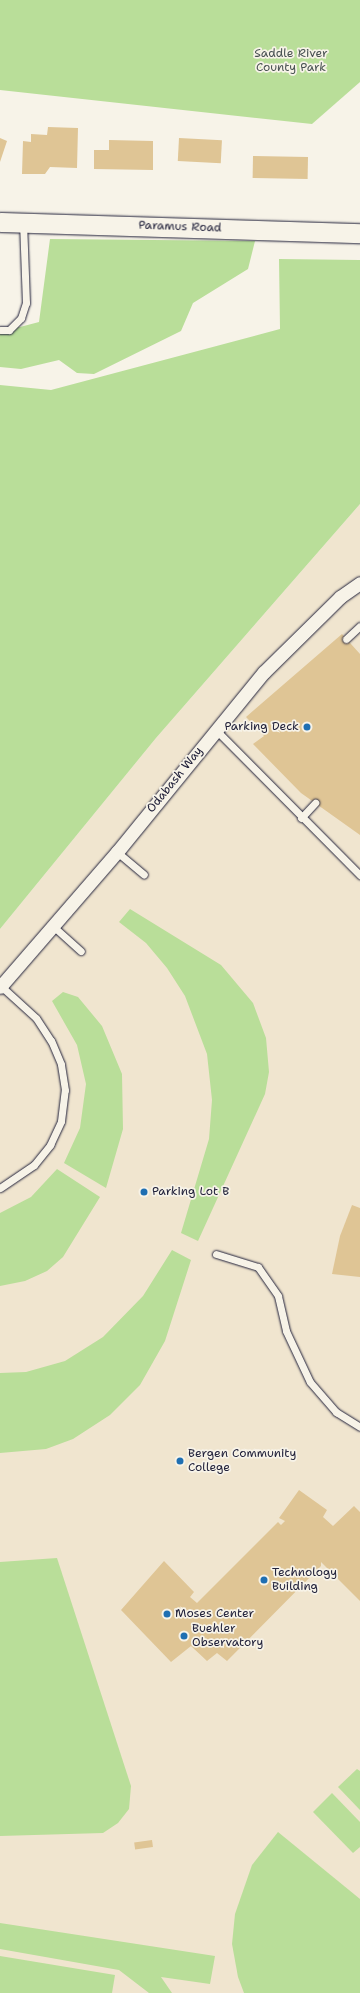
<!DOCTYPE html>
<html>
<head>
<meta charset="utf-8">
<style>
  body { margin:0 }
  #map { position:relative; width:360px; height:1993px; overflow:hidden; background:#f7f3e8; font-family:"Shantell Sans",sans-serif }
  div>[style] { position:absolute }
  .built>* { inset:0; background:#f0e5cf }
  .green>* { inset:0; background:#b9de99 }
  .building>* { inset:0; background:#dfc595; transform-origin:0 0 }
  .roads { filter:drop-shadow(0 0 1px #22223b) drop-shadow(0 0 1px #22223b) }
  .lane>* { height:7px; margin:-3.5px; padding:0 3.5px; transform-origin:3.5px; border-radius:3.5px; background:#f7f3e8 }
  .street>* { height:13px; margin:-6.5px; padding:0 6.5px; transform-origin:6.5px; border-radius:6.5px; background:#f7f3e8 }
  .secondary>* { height:19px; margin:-9.5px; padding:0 9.5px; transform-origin:9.5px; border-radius:9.5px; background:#f7f3e8 }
  .dots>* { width:11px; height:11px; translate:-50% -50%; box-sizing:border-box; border:2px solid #f7f3e8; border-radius:50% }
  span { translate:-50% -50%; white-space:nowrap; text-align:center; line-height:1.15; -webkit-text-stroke:3.5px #f7f3e8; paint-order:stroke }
  .park-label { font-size:12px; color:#485152 }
  .street-label { font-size:12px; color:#22223b }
  .poi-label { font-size:12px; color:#22223b }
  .right { translate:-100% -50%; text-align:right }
  .left { translate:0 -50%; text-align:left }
</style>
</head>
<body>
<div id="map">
  <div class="built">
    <div style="clip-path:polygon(360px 504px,360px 1993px,0 1993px,0 929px,156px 738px)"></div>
  </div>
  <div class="green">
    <div style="clip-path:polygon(0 0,360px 0,360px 82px,312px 124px,0 90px)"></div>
    <div style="clip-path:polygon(50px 239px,255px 241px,248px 269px,193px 303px,181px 331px,94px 374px,77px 373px,59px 360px,21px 369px,0 367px,0 327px,20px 327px,39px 322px)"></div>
    <div style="clip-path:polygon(279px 259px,360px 260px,360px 504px,156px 738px,0 929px,0 385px,51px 390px,280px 329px)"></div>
    <div style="clip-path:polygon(130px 909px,221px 965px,253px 1003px,266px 1038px,269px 1072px,265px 1094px,198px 1241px,181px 1233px,209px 1139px,212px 1100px,207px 1054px,185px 996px,167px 968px,146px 943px,119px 922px)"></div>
    <div style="clip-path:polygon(63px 992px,78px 997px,102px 1026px,122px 1074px,123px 1129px,106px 1188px,64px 1163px,80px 1128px,86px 1084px,77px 1045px,52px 1001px)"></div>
    <div style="clip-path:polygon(57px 1169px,100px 1197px,63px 1257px,47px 1271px,25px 1281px,0 1286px,0 1213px,31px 1197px)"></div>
    <div style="clip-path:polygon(172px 1250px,191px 1260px,165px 1341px,140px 1385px,110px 1415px,73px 1439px,46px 1449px,0 1453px,0 1373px,26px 1372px,65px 1361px,103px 1337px,143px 1296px)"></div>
    <div style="clip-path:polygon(57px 1558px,131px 1786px,129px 1809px,118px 1823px,103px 1833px,0 1836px,0 1562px)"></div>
    <div style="clip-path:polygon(357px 1769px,360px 1771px,360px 1810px,338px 1787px)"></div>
    <div style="clip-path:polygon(332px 1793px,360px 1822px,360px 1847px,353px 1853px,313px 1812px)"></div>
    <div style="clip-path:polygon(278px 1832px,360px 1899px,360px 1993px,244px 1993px,238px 1977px,232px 1944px,235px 1914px,252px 1865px)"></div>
    <div style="clip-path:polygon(0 1923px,215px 1956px,210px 1984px,161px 1977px,172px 1993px,149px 1993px,119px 1970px,0 1949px)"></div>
    <div style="clip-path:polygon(0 1956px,115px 1975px,112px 1993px,0 1993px)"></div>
  </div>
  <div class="building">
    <div style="clip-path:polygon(48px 127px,78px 128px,77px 168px,50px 167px,45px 174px,22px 174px,23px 141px,31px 142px,31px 134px,47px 135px)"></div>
    <div style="clip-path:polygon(0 138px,7px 141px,0 162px)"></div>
    <div style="left:179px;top:138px;width:43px;height:23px;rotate:3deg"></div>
    <div style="clip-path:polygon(109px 140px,153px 141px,153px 170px,94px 169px,94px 150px,109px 150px)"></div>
    <div style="left:253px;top:156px;width:55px;height:22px;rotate:1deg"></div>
    <div style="clip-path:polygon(342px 634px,360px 654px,360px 835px,301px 793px,253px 744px,264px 736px,246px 717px)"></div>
    <div style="clip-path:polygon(352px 1205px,360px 1208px,360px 1277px,332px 1274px,340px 1236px)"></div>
    <div style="clip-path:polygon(299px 1490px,327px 1510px,323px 1517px,333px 1526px,354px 1506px,360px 1512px,360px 1601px,321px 1562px,321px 1566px,227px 1661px,217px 1653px,207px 1661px,191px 1646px,171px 1662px,121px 1610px,164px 1561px,194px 1592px,190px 1597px,197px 1603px,278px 1522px,281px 1525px,285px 1521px,279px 1518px)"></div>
    <div style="left:152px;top:1840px;width:7px;height:18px;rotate:82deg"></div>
  </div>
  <div class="roads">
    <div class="lane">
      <div style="left:0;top:330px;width:9px"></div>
      <div style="left:9px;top:330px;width:17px;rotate:-45deg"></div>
      <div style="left:21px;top:318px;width:16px;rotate:-72deg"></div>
      <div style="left:26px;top:303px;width:80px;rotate:-92.1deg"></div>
      <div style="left:346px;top:639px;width:19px;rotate:-43deg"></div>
      <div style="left:215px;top:729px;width:206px;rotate:45.2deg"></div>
      <div style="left:301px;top:818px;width:21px;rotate:-47deg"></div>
      <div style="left:117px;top:852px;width:35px;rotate:40deg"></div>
      <div style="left:54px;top:927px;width:36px;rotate:42deg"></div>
      <div style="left:0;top:1188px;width:41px;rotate:-34.1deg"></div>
      <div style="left:34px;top:1165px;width:26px;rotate:-51deg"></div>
      <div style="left:50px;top:1145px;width:26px;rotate:-65deg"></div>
      <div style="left:61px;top:1121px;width:31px;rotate:-83deg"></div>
      <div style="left:65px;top:1090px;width:26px;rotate:-99deg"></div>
      <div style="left:61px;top:1064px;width:25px;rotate:-113deg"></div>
      <div style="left:51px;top:1041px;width:27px;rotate:-123deg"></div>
      <div style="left:36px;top:1018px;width:47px;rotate:-137.6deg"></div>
      <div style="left:216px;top:1254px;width:44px;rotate:17.2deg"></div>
      <div style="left:258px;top:1267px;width:35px;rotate:55deg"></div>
      <div style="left:278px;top:1296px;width:36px;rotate:77deg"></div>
      <div style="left:286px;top:1331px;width:56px;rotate:64.8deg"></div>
      <div style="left:310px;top:1382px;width:40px;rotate:49deg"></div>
      <div style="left:336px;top:1412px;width:28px;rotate:32deg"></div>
    </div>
    <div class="street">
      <div style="left:0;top:987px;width:179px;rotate:-49.1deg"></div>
      <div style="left:117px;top:852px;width:232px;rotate:-50.8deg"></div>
      <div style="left:264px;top:672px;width:107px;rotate:-44.6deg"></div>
      <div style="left:340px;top:597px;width:24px;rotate:-35deg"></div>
    </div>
    <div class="secondary">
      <div style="left:0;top:222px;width:360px;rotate:1.8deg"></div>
    </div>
  </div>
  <div class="dots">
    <div style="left:307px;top:727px;background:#1f6fb2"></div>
    <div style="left:144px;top:1192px;background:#1f6fb2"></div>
    <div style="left:180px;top:1461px;background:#1f6fb2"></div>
    <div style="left:264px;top:1580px;background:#1f6fb2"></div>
    <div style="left:167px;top:1614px;background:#1f6fb2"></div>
    <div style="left:184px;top:1636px;background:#1f6fb2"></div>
  </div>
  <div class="park-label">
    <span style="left:291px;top:61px">Saddle River<br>County Park</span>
  </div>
  <div class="street-label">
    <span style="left:180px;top:227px;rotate:2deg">Paramus Road</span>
    <span style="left:175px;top:780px;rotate:-51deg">Odabash Way</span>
  </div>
  <div class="poi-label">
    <span class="right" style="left:299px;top:727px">Parking Deck</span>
    <span class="left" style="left:152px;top:1192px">Parking Lot B</span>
    <span class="left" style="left:188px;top:1461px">Bergen Community<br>College</span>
    <span class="left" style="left:272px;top:1580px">Technology<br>Building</span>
    <span class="left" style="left:175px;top:1614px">Moses Center</span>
    <span class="left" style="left:192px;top:1636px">Buehler<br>Observatory</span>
  </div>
</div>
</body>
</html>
